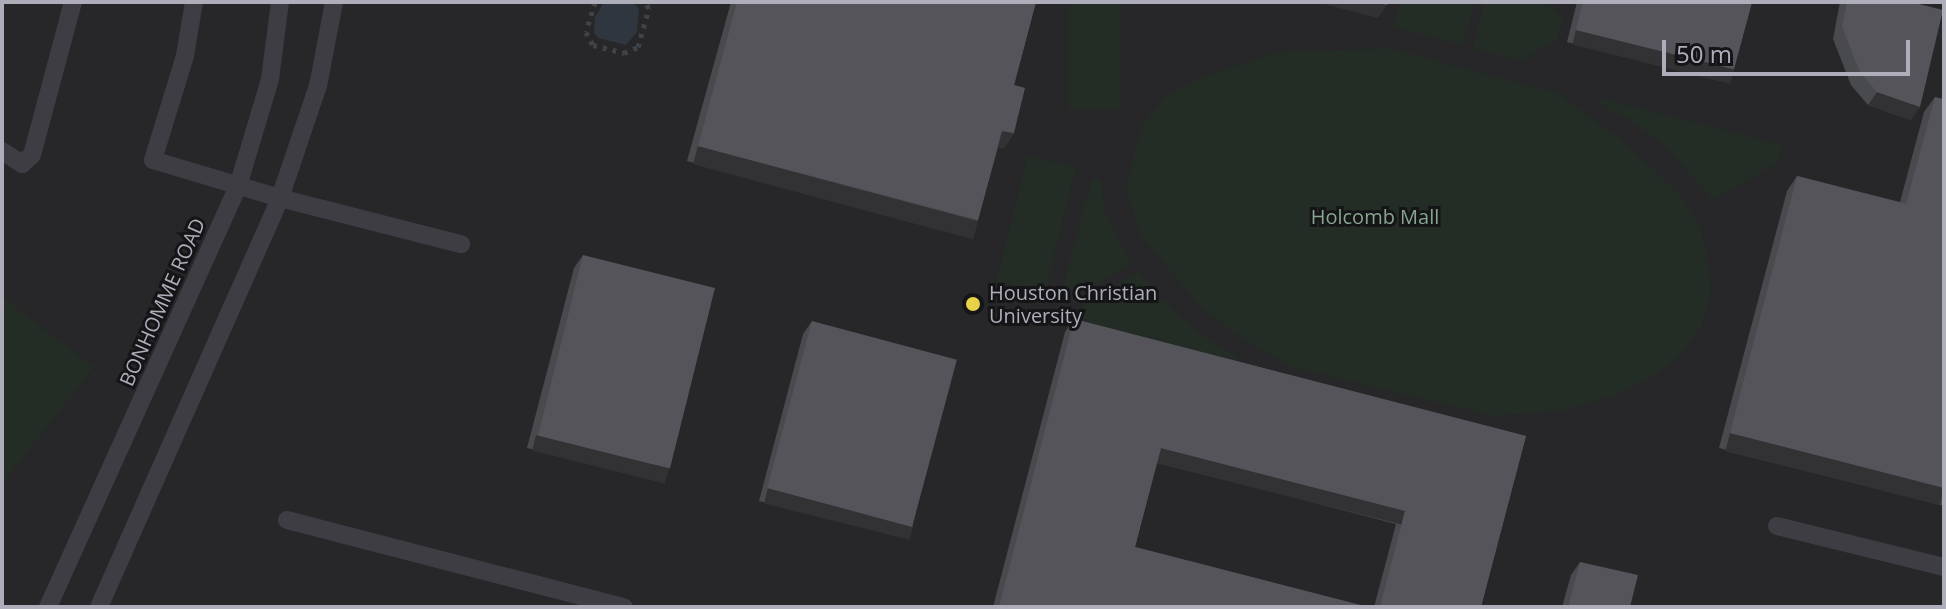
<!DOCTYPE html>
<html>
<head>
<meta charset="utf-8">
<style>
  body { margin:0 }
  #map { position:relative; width:1946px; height:609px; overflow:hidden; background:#1a1a1c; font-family:"Open Sans",sans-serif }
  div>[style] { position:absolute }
  .built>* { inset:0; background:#272629; transform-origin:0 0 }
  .green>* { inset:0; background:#242c26; transform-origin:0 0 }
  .water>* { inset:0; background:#30363f }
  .path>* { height:5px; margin-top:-2.5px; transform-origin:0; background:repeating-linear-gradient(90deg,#414248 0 4px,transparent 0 10px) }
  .lane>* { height:18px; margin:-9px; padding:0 9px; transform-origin:9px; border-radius:9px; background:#3d3d43 }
  .wall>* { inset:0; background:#494a4e }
  .shaded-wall>* { inset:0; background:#323235; transform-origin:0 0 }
  .building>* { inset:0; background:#54545a; transform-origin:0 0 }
  .dots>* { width:22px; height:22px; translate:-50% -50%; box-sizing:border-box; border:4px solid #151517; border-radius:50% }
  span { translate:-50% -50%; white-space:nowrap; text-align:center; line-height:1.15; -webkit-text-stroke:6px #151517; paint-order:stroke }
  .park-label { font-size:20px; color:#86a48e }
  .poi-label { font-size:20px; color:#adaeba }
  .left { translate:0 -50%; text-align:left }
  .street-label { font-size:20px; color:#adaeba }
  .frame { position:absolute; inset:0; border:4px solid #adaeba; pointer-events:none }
  .scale { position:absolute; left:1662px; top:40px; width:248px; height:36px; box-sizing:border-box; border:4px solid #adaeba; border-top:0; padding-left:10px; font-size:24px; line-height:28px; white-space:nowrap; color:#adaeba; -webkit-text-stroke:6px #151517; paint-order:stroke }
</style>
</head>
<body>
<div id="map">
  <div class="built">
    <div style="left:2px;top:2px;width:1942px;height:605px"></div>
  </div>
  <div class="green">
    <div style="left:1069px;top:2px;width:52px;height:107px"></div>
    <div style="clip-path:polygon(1401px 2px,1475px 2px,1463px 45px,1393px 27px)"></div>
    <div style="clip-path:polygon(1484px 2px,1535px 2px,1549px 6px,1563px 18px,1557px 40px,1521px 61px,1473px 48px)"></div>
    <div style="clip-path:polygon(1390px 48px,1557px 93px,1619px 138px,1680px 194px,1699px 225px,1708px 259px,1711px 292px,1701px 328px,1677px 358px,1651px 378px,1614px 396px,1560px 411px,1494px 416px,1290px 367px,1230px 330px,1199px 305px,1141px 236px,1126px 188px,1142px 125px,1167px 95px,1207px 75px,1275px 52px)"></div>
    <div style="clip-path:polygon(1594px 96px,1782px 145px,1777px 163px,1713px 200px,1663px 144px,1625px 117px,1609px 110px)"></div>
    <div style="left:1028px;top:155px;width:50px;height:130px;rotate:14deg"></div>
    <div style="clip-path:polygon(1092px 177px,1102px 180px,1104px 210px,1131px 264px,1079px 295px,1062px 291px)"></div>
    <div style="clip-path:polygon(1138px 272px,1165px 303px,1197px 331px,1238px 358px,1236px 361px,1080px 321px,1085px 304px)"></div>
    <div style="clip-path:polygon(2px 296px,94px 367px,2px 485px)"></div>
  </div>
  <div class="water">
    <div style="clip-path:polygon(604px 2px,625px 2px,636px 5px,639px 10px,637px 32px,626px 45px,598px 38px,594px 33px,595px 17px)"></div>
  </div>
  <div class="path">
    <div style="left:595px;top:2px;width:31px;rotate:107deg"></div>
    <div style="left:586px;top:32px;width:15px;rotate:62deg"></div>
    <div style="left:593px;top:45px;width:32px;rotate:14deg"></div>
    <div style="left:624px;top:53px;width:15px;rotate:-23deg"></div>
    <div style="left:638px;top:47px;width:41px;rotate:-74.2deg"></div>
    <div style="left:649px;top:8px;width:8px;rotate:-130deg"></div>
  </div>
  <div class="lane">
    <div style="left:194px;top:2px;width:55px;rotate:99.5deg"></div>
    <div style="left:185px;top:56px;width:109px;rotate:107.1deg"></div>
    <div style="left:153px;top:160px;width:133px;rotate:16.7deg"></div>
    <div style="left:280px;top:198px;width:187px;rotate:14.3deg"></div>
    <div style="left:2px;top:151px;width:24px;rotate:33deg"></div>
    <div style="left:22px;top:164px;width:13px;rotate:-42deg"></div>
    <div style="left:32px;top:155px;width:158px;rotate:-75deg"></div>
    <div style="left:287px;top:520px;width:348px;rotate:14.5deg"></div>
    <div style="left:1777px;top:526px;width:172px;rotate:13.8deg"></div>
    <div style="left:48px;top:607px;width:462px;rotate:-65.7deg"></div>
    <div style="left:238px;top:186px;width:112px;rotate:-73.3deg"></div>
    <div style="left:270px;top:79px;width:78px;rotate:-82.6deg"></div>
    <div style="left:99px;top:607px;width:447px;rotate:-66.1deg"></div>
    <div style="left:280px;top:198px;width:118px;rotate:-71.3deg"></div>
    <div style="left:318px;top:86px;width:86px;rotate:-79.2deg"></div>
  </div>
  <div class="wall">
    <div style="clip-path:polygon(731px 2px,1036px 2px,1014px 85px,1014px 133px,1004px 148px,998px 147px,978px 220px,968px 235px,687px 161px)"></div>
    <div style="clip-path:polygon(1577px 2px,1752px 2px,1734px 69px,1726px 82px,1567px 42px)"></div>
    <div style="clip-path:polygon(1840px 2px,1911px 2px,1911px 120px,1868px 105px,1851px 85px,1833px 39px)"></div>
    <div style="clip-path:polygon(1935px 97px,1944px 506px,1719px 448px,1787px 191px,1797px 176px,1900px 202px,1924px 112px)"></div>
    <div style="clip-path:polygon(583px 255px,660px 481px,527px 448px,574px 268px)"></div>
    <div style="clip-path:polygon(1074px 319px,1526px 436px,1481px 607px,1374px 607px,1396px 524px,1157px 462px,1135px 547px,1368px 607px,993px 607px,1065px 332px)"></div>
    <div style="clip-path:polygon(812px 321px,904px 538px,759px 501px,803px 334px)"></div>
    <div style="clip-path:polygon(1580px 562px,1630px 607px,1562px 607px,1571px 575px)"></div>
  </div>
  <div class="shaded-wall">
    <div style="clip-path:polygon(1316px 2px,1374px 2px,1387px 5px,1378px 18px)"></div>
    <div style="left:1576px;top:30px;width:163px;height:15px;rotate:14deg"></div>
    <div style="clip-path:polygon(1877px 92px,1920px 107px,1911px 120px,1868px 105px)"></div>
    <div style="clip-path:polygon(1002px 131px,1014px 133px,1004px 148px,992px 146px)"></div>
    <div style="left:698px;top:146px;width:290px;height:19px;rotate:15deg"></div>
    <div style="left:1730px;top:433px;width:221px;height:19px;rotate:14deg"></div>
    <div style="left:536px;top:435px;width:137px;height:16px;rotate:14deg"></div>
    <div style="left:1161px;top:448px;width:252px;height:16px;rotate:14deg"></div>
    <div style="left:768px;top:488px;width:150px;height:16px;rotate:14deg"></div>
  </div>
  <div class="building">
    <div style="clip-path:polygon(737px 2px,1036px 2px,1014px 85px,1025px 88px,1014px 133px,1002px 131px,978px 220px,698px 146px)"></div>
    <div style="clip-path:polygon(1374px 2px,1388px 2px,1387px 5px)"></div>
    <div style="clip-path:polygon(1583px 2px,1752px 2px,1734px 69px,1576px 30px)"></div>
    <div style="clip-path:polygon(1847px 2px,1911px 2px,1943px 10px,1920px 107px,1877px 92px,1860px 72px,1842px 27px)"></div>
    <div style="clip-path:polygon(1935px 97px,1944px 99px,1944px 488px,1730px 433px,1797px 176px,1906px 204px)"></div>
    <div style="left:583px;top:255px;width:136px;height:186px;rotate:14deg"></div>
    <div style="clip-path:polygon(1074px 319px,1526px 436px,1481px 607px,1380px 607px,1405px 511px,1161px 448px,1135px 547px,1368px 607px,999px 607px)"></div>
    <div style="left:812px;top:321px;width:150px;height:173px;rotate:15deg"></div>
    <div style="clip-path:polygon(1580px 562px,1638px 575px,1630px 607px,1568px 607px)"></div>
  </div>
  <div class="dots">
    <div style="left:973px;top:304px;background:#e6d347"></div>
  </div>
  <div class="park-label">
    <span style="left:1375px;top:216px">Holcomb Mall</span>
  </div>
  <div class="poi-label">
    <span class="left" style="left:989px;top:304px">Houston Christian<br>University</span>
  </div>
  <div class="street-label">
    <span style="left:162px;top:302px;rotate:-66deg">BONHOMME ROAD</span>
  </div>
  <div class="frame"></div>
  <div class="scale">50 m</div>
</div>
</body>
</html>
